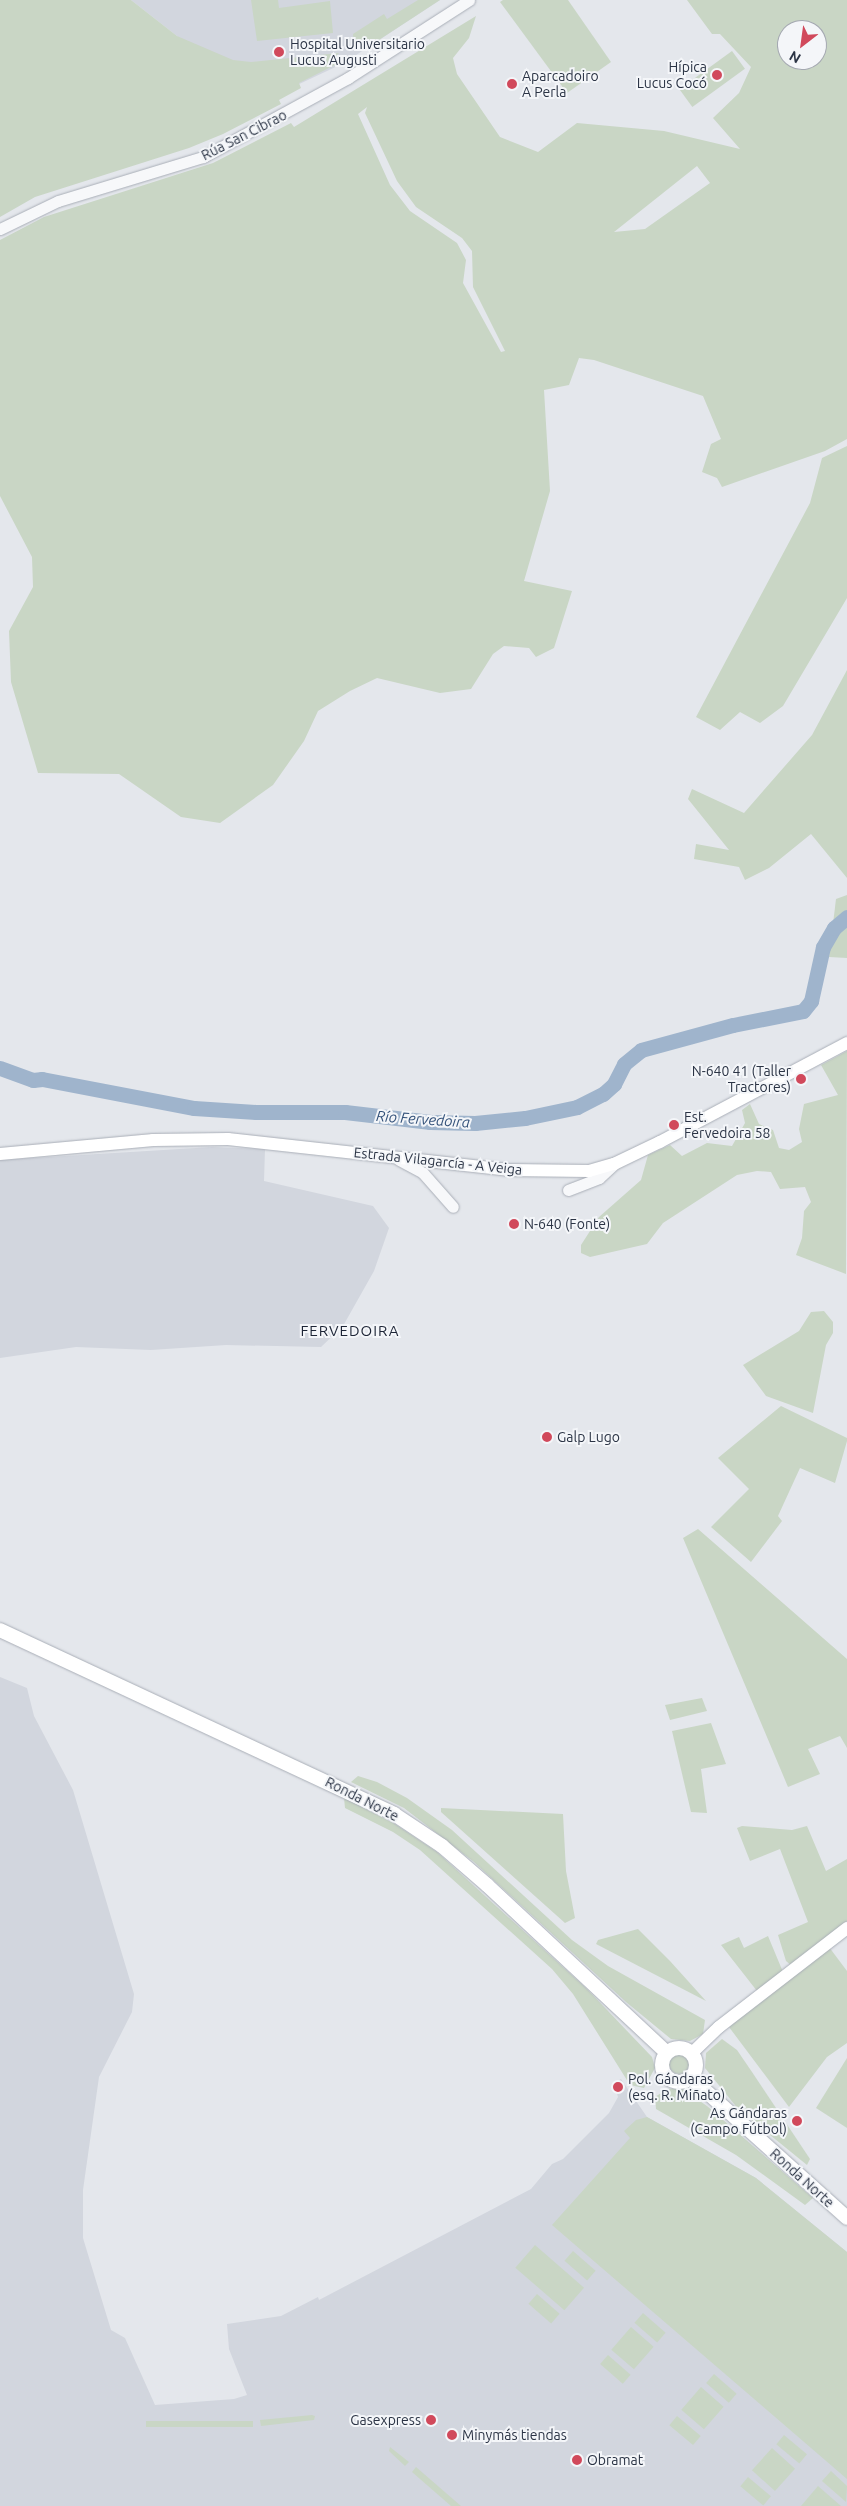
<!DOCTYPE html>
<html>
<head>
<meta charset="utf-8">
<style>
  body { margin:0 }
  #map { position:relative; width:847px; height:2506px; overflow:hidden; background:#e4e7ec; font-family:Ubuntu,sans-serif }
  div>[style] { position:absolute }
  .built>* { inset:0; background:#d2d6de }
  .green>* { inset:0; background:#c9d6c5; transform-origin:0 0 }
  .round { border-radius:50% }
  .river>* { height:15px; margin:-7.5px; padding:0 7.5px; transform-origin:7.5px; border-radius:7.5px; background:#9fb4cc }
  .roads { filter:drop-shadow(0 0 1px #a9aeb7) drop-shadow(0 0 1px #a9aeb7) }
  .tertiary>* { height:11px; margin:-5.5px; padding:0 5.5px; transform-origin:5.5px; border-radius:5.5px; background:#f7f8fa }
  .secondary>* { height:12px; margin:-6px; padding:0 6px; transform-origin:6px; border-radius:6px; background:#fff }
  .trunk>* { height:14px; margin:-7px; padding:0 7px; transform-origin:7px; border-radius:7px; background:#fff }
  .trunk>.ring { margin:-7px; padding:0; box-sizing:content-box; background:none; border:14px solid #fff; border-radius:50% }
  .dots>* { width:14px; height:14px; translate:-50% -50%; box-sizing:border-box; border:2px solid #f4f6f9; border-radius:50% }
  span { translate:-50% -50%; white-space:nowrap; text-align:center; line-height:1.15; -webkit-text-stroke:4px #f4f6f9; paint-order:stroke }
  .poi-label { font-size:14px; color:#2b3445 }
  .left { translate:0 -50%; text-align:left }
  .right { translate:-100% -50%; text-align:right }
  .street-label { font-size:14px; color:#2b3445 }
  .water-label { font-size:15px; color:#34527a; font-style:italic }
  .neighbourhood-label { font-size:15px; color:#1d2536; letter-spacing:1px }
  .north { position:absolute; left:777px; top:20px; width:50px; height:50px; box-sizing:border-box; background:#f4f6f9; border:1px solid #a4a8b1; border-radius:50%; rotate:210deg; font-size:14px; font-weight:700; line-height:20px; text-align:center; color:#2b3445 }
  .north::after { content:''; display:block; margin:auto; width:18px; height:22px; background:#d1495b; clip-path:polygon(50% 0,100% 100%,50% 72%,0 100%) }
</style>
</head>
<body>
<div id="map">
  <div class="built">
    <div style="clip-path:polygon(131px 0,440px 0,344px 63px,261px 102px)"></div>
    <div style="clip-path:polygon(212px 1147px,265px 1149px,264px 1181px,373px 1206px,389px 1228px,374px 1271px,343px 1326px,321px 1347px,226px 1345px,151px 1350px,76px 1347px,0 1358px,0 1160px)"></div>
    <div style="clip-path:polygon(0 1677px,27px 1688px,34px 1716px,73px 1790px,134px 1994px,132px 2012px,99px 2077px,83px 2190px,83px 2238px,111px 2330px,125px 2338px,155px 2405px,234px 2399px,247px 2395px,229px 2349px,227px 2324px,281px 2316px,318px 2297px,319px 2300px,531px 2189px,552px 2164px,563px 2159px,609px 2113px,618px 2097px,614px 2083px,621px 2079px,647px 2117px,756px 2178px,847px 2252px,847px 2506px,0 2506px)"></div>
  </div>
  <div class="green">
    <div style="clip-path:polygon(0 0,131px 0,177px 36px,233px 60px,251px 62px,339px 53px,335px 57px,343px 61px,299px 83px,301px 88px,279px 100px,281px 104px,223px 134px,189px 148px,35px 197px,0 217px)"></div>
    <div style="clip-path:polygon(251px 0,278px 0,279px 8px,330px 1px,333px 33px,257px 41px)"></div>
    <div style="clip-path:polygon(418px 0,440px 0,362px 51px,354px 47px,353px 34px,384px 14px,387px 19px)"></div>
    <div style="clip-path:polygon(503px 0,568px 0,611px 62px,567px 93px,500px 2px)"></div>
    <div style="clip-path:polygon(evenodd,687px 0,847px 0,847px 439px,825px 451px,722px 487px,717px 478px,702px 472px,711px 444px,721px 439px,703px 396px,594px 360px,579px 358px,569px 385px,544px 390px,550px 491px,524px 581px,572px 591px,554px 648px,536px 657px,529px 648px,504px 646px,493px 654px,471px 689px,440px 693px,377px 678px,350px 691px,318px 711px,304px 741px,273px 785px,220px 823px,181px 817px,119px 774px,38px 773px,11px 682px,9px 631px,33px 587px,32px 557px,0 496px,0 240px,44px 217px,213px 163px,291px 123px,294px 127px,476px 16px,469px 38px,453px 58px,457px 74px,500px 137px,538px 152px,577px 123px,664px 131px,740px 149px,713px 118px,739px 93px,751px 67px,720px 34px,712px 34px,687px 0,787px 30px,817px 30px,817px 60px,787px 60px,787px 30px,687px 0,367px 107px,365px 113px,397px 181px,416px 207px,462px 238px,472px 251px,473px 287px,505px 351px,501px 352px,463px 283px,466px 260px,457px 243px,410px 211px,390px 185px,358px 114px,367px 107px,687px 0,697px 166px,710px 183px,645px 229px,614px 232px,697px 166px)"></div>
    <div style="left:732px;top:51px;width:22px;height:65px;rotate:54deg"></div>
    <div style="clip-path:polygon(847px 446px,847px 598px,783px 706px,760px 723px,740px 712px,720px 730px,696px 717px,810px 503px,822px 458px)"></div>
    <div style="clip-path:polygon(847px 670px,847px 878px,811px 834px,769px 868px,745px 880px,739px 867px,694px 859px,696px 844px,729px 850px,688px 799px,692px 789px,744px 813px,812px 735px)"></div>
    <div style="clip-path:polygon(847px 895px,847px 958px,829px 957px,836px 899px)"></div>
    <div style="clip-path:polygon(847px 1051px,846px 1274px,796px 1255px,802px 1238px,804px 1211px,811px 1202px,805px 1187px,780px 1189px,771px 1172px,757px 1171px,737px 1175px,663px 1223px,647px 1244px,590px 1257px,581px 1253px,581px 1245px,599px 1217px,641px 1180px,648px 1155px,670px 1145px,682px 1156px,707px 1143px,732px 1146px,745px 1123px,742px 1110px,750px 1104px,759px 1124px,773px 1130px,779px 1148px,789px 1150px,802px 1142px,799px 1129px,804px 1104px,838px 1095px,821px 1065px)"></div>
    <div style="clip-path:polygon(824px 1311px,833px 1322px,833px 1333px,826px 1345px,813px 1413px,766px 1396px,743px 1365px,799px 1331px,811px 1312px)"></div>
    <div style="clip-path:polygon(781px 1406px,847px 1438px,847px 1441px,835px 1483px,800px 1468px,778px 1516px,782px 1521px,751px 1562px,711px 1527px,749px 1489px,718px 1458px)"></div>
    <div style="clip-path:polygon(698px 1529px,847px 1659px,847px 1748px,840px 1736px,808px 1749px,820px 1774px,788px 1787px,683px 1538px)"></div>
    <div style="clip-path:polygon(702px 1698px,707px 1711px,670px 1720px,665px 1705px)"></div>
    <div style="clip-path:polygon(711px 1723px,726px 1764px,701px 1769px,707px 1813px,691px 1812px,672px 1731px)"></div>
    <div style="clip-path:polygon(358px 1776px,377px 1782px,407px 1798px,452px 1830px,572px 1940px,608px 1966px,705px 2020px,703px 2034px,690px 2041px,671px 2039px,626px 2002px,474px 1862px,404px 1808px,351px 1782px)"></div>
    <div style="clip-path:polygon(344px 1798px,395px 1824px,437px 1852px,587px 1989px,652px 2057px,655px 2068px,644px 2088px,630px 2085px,573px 1994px,552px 1969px,420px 1850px,393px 1832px,345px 1808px)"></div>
    <div style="clip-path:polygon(441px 1808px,563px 1814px,566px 1871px,575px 1918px,565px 1923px,441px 1812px)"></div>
    <div style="clip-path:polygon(742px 1826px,792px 1830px,807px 1826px,826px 1871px,847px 1859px,847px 1921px,792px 1966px,786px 1961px,778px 1935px,808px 1922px,780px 1849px,750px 1861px,737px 1828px)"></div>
    <div style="clip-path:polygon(638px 1929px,670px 1961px,706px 2001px,596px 1944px,598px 1940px)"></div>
    <div style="clip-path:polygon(768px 1936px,783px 1972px,757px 1991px,721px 1945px,739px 1937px,744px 1948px)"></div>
    <div style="clip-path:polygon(829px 1947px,847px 1971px,847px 2043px,827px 2057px,789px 2107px,729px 2027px)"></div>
    <div style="clip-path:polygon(722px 2039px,737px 2050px,752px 2072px,810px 2159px,807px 2165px,739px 2110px,705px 2068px,706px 2053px)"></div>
    <div class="round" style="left:669px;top:2054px;width:20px;height:20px"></div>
    <div style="clip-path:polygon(847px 2058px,847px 2128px,816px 2108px)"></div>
    <div style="clip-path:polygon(681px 2088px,707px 2106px,813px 2198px,805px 2205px,736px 2155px,656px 2109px,655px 2097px,667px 2089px)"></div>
    <div style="clip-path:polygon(647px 2117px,756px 2178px,847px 2252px,847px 2479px,552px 2225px,630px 2138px,624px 2131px,636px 2120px)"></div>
    <div style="left:535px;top:2245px;width:65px;height:30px;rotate:41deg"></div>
    <div style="left:573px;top:2251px;width:30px;height:13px;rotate:41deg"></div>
    <div style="left:537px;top:2294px;width:30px;height:13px;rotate:41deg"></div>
    <div style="left:643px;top:2313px;width:30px;height:13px;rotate:41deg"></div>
    <div style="left:631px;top:2327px;width:30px;height:30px;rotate:41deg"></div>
    <div style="left:608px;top:2355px;width:30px;height:12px;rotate:41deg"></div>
    <div style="left:714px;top:2374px;width:30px;height:12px;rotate:41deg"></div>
    <div style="left:701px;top:2387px;width:30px;height:30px;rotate:41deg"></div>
    <div style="clip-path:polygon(312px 2415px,315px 2416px,314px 2420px,261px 2426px,260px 2420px)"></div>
    <div style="left:677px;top:2416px;width:31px;height:12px;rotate:40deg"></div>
    <div style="left:253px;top:2421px;width:6px;height:107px;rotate:90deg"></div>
    <div style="left:784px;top:2435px;width:30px;height:12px;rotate:40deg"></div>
    <div style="clip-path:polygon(390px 2447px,409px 2462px,405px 2466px,389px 2451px)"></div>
    <div style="left:772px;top:2448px;width:31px;height:30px;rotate:42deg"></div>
    <div style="clip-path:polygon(416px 2467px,461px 2506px,451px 2506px,412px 2472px)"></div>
    <div style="clip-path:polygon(831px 2471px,847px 2486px,846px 2502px,822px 2481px)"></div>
    <div style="left:748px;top:2477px;width:30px;height:12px;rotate:40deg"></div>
    <div style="clip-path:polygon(818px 2486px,841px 2506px,801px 2506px)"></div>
  </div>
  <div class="river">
    <div style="left:0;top:1068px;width:35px;rotate:20deg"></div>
    <div style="left:33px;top:1080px;width:9px;rotate:-6deg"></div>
    <div style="left:42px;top:1079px;width:155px;rotate:10.8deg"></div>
    <div style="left:194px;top:1108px;width:62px;rotate:3.7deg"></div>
    <div style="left:256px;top:1112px;width:89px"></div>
    <div style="left:345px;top:1112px;width:86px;rotate:6.7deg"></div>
    <div style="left:430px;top:1122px;width:45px;rotate:1.3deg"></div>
    <div style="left:475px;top:1123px;width:50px;rotate:-5.7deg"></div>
    <div style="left:525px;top:1118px;width:53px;rotate:-11.9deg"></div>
    <div style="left:577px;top:1107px;width:29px;rotate:-27deg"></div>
    <div style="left:603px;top:1094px;width:15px;rotate:-42deg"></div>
    <div style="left:614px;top:1084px;width:22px;rotate:-63deg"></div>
    <div style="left:624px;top:1064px;width:22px;rotate:-39deg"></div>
    <div style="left:641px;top:1050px;width:95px;rotate:-15.2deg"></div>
    <div style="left:733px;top:1025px;width:71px;rotate:-11.3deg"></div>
    <div style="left:803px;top:1011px;width:13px;rotate:-51deg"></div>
    <div style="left:811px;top:1001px;width:55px;rotate:-77.5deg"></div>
    <div style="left:823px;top:947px;width:22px;rotate:-60deg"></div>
    <div style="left:834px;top:928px;width:17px;rotate:-40deg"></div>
  </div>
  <div class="roads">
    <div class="tertiary">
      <div style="left:0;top:229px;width:64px;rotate:-25.8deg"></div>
      <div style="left:58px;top:201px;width:152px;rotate:-16.9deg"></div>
      <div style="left:203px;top:157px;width:165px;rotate:-28.6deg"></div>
      <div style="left:348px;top:78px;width:144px;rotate:-32.8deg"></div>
      <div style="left:399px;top:1160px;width:27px;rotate:28deg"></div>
      <div style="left:423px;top:1173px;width:45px;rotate:48.6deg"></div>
      <div style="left:568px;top:1190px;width:33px;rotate:-21deg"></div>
      <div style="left:599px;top:1178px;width:21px;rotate:-43deg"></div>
    </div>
    <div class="secondary">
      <div style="left:0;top:1154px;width:154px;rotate:-5.2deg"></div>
      <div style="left:153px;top:1140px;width:75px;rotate:-0.8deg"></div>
      <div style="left:228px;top:1139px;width:282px;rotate:6.3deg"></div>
      <div style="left:508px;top:1170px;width:81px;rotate:0.7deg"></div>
      <div style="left:589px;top:1171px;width:26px;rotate:-16deg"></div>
      <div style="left:614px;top:1164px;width:51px;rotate:-25.6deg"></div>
      <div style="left:660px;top:1142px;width:212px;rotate:-27.9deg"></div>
      <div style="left:692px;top:2053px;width:37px;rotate:-44deg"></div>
      <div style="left:719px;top:2027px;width:162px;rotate:-37.7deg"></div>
    </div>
    <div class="trunk">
      <div style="left:0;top:1630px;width:435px;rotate:25deg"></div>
      <div style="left:394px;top:1814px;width:58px;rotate:33.7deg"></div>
      <div style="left:442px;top:1846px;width:60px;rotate:40.9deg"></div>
      <div style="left:487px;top:1885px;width:246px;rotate:43deg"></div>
      <div class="ring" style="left:662px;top:2048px;width:20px;height:20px"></div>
      <div style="left:690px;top:2077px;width:211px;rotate:41.9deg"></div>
    </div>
  </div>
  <div class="dots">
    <div style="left:279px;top:52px;background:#d1495b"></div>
    <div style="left:717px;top:75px;background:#d1495b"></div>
    <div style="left:512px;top:84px;background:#d1495b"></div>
    <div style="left:801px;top:1079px;background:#d1495b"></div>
    <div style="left:674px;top:1125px;background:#d1495b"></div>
    <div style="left:514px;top:1224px;background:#d1495b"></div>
    <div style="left:547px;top:1437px;background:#d1495b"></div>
    <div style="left:618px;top:2087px;background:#d1495b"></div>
    <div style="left:797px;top:2121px;background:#d1495b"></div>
    <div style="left:431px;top:2420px;background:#d1495b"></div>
    <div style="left:452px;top:2435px;background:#d1495b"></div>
    <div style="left:577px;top:2460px;background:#d1495b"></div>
  </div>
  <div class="poi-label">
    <span class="left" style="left:290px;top:52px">Hospital Universitario<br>Lucus Augusti</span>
    <span class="right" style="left:707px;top:75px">Hípica<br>Lucus Cocó</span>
    <span class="left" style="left:522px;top:84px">Aparcadoiro<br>A Perla</span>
    <span class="right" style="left:791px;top:1079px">N-640 41 (Taller<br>Tractores)</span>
    <span class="left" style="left:684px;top:1125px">Est.<br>Fervedoira 58</span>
    <span class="left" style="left:524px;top:1224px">N-640 (Fonte)</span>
    <span class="left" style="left:557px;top:1437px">Galp Lugo</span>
    <span class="left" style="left:628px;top:2087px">Pol. Gándaras<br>(esq. R. Miñato)</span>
    <span class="right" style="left:787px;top:2121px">As Gándaras<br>(Campo Fútbol)</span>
    <span class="right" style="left:421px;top:2420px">Gasexpress</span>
    <span class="left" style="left:462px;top:2435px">Minymás tiendas</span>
    <span class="left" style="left:587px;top:2460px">Obramat</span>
  </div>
  <div class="street-label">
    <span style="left:244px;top:135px;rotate:-27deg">Rúa San Cibrao</span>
    <span style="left:438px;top:1161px;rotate:6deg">Estrada Vilagarcía - A Veiga</span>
    <span style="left:362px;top:1799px;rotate:27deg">Ronda Norte</span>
    <span style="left:802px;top:2178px;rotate:42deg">Ronda Norte</span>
  </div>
  <div class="water-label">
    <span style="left:423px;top:1119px;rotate:4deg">Río Fervedoira</span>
  </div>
  <div class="neighbourhood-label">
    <span style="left:350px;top:1331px">FERVEDOIRA</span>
  </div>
  <div class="north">N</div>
</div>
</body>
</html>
